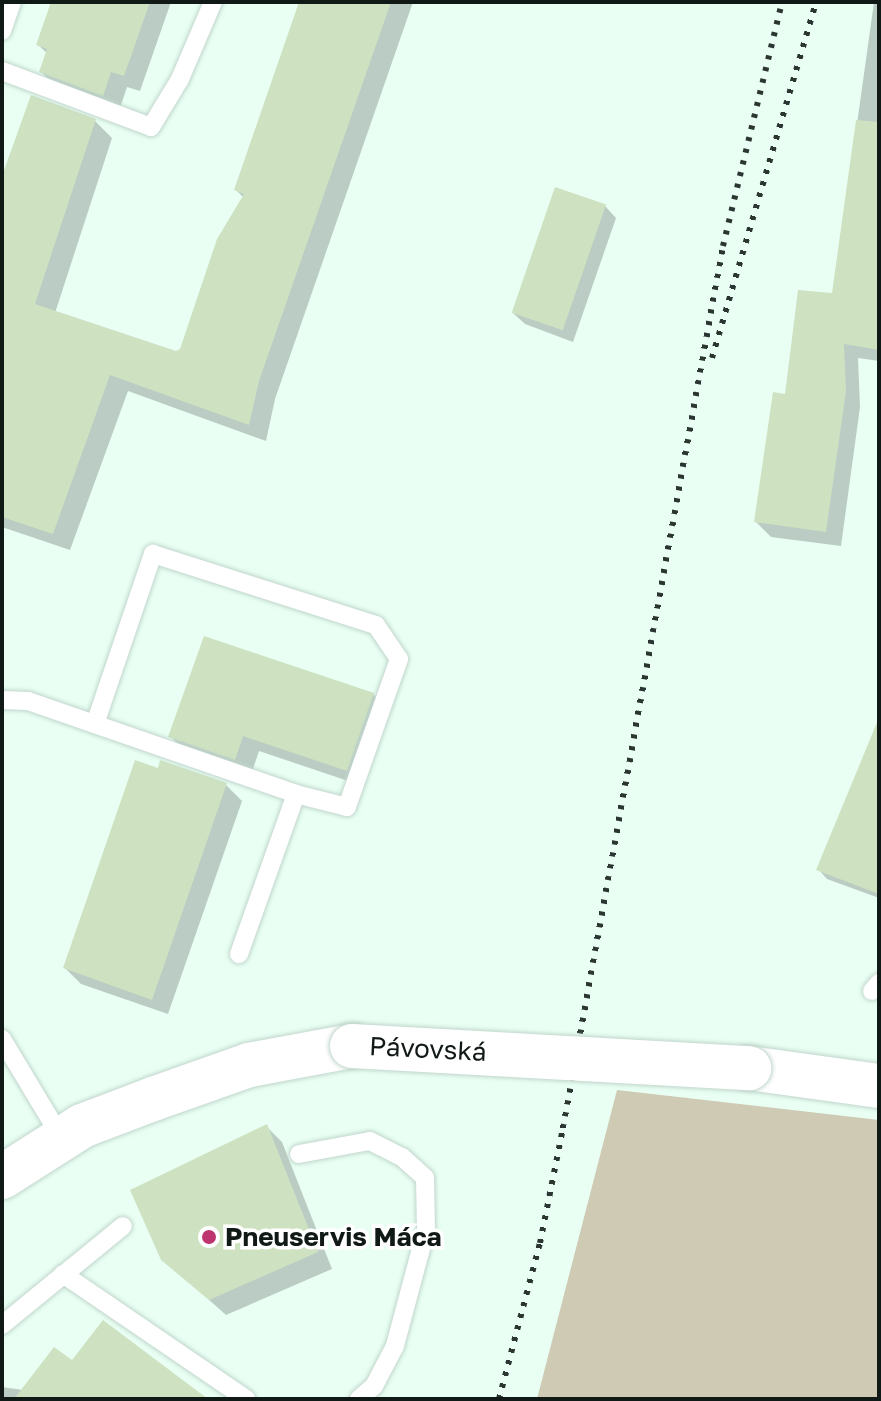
<!DOCTYPE html>
<html>
<head>
<meta charset="utf-8">
<style>
  body { margin:0 }
  #map { position:relative; width:881px; height:1401px; overflow:hidden; background:#e9fff4; font-family:"Golos Text",sans-serif }
  div>[style] { position:absolute }
  .green>* { inset:0; background:#cecab4 }
  .shadow>* { inset:0; background:#0003 }
  .building>* { inset:0; background:#cee2c1; transform-origin:0 0 }
  .roads { filter:drop-shadow(0 0 2px #c1d6cc) drop-shadow(0 0 2px #c1d6cc) }
  .lane>* { height:18px; margin:-9px; padding:0 9px; transform-origin:9px; border-radius:9px; background:#fff }
  .secondary>* { height:44px; margin:-22px; padding:0 22px; transform-origin:22px; border-radius:22px; background:#fff }
  .rail>* { height:6px; margin-top:-3px; transform-origin:0; background:repeating-linear-gradient(90deg,#2b3531 0 4px,transparent 0 12px) }
  .bridges { filter:drop-shadow(0 0 2px #c1d6cc) drop-shadow(0 0 2px #c1d6cc) }
  .secondary-bridge>* { height:44px; margin:-22px; padding:0 22px; transform-origin:22px; border-radius:22px; background:#fff }
  .dots>* { width:22px; height:22px; translate:-50% -50%; box-sizing:border-box; border:4px solid #fff; border-radius:50% }
  span { translate:-50% -50%; white-space:nowrap; text-align:center; line-height:1.15; -webkit-text-stroke:7px #fff; paint-order:stroke }
  .street-label { font-size:26px; color:#111916 }
  .poi-label { font-size:26px; color:#111916; font-weight:700 }
  .left { translate:0 -50%; text-align:left }
  .frame { position:absolute; inset:0; border:4px solid #111916; pointer-events:none }
</style>
</head>
<body>
<div id="map">
  <div class="green">
    <div style="clip-path:polygon(617px 1090px,879px 1120px,879px 1399px,537px 1399px)"></div>
  </div>
  <div class="shadow">
    <div style="clip-path:polygon(53px 2px,171px 2px,140px 91px,127px 87px,119px 111px,58px 88px,41px 72px,48px 54px,38px 45px)"></div>
    <div style="clip-path:polygon(301px 2px,413px 2px,275px 399px,266px 441px,128px 391px,70px 550px,2px 527px,2px 182px,95px 121px,112px 138px,55px 313px,176px 353px,181px 351px,244px 198px,236px 190px)"></div>
    <div style="clip-path:polygon(874px 2px,879px 2px,879px 361px,858px 358px,860px 407px,841px 546px,771px 537px,756px 522px,787px 396px,833px 296px)"></div>
    <div style="clip-path:polygon(605px 206px,616px 218px,573px 342px,525px 324px,513px 313px)"></div>
    <div style="clip-path:polygon(373px 694px,389px 710px,363px 786px,259px 751px,251px 775px,187px 753px,171px 737px)"></div>
    <div style="clip-path:polygon(879px 721px,879px 898px,827px 879px,819px 870px)"></div>
    <div style="clip-path:polygon(159px 770px,226px 785px,242px 801px,168px 1014px,81px 984px,65px 968px)"></div>
    <div style="clip-path:polygon(266px 1126px,282px 1142px,332px 1269px,226px 1315px,163px 1259px)"></div>
    <div style="clip-path:polygon(72px 1363px,193px 1399px,2px 1399px,2px 1387px,23px 1390px)"></div>
  </div>
  <div class="building">
    <div style="clip-path:polygon(51px 2px,150px 2px,124px 76px,111px 72px,103px 96px,39px 72px,47px 49px,36px 45px)"></div>
    <div style="clip-path:polygon(299px 2px,391px 2px,259px 381px,249px 425px,110px 375px,53px 534px,2px 517px,2px 176px,31px 95px,96px 119px,35px 304px,176px 351px,180px 349px,217px 239px,244px 194px,234px 190px)"></div>
    <div style="clip-path:polygon(856px 120px,879px 122px,879px 350px,844px 344px,846px 391px,826px 532px,754px 522px,773px 392px,785px 394px,798px 290px,832px 293px)"></div>
    <div style="left:555px;top:187px;width:54px;height:133px;rotate:19deg"></div>
    <div style="clip-path:polygon(204px 636px,374px 693px,347px 771px,243px 736px,235px 760px,168px 737px)"></div>
    <div style="clip-path:polygon(878px 720px,879px 720px,879px 894px,816px 870px)"></div>
    <div style="clip-path:polygon(135px 760px,158px 768px,160px 760px,227px 783px,152px 1000px,63px 968px)"></div>
    <div style="clip-path:polygon(267px 1124px,318px 1252px,209px 1300px,161px 1260px,130px 1190px)"></div>
    <div style="clip-path:polygon(103px 1320px,208px 1399px,14px 1399px,54px 1347px,72px 1360px)"></div>
  </div>
  <div class="roads">
    <div class="lane">
      <div style="left:2px;top:31px;width:31px;rotate:-71deg"></div>
      <div style="left:2px;top:71px;width:159px;rotate:20.6deg"></div>
      <div style="left:151px;top:127px;width:56px;rotate:-58.9deg"></div>
      <div style="left:180px;top:79px;width:84px;rotate:-66.8deg"></div>
      <div style="left:2px;top:700px;width:26px;rotate:2deg"></div>
      <div style="left:28px;top:701px;width:284px;rotate:19.1deg"></div>
      <div style="left:296px;top:794px;width:170px;rotate:109.6deg"></div>
      <div style="left:95px;top:724px;width:180px;rotate:-71.2deg"></div>
      <div style="left:153px;top:554px;width:234px;rotate:17.7deg"></div>
      <div style="left:376px;top:625px;width:41px;rotate:55.9deg"></div>
      <div style="left:399px;top:659px;width:157px;rotate:109.4deg"></div>
      <div style="left:347px;top:807px;width:53px;rotate:-165.7deg"></div>
      <div style="left:872px;top:991px;width:11px;rotate:-49deg"></div>
      <div style="left:2px;top:1039px;width:117px;rotate:59deg"></div>
      <div style="left:299px;top:1154px;width:72px;rotate:-10.4deg"></div>
      <div style="left:370px;top:1141px;width:36px;rotate:27deg"></div>
      <div style="left:402px;top:1157px;width:31px;rotate:42deg"></div>
      <div style="left:425px;top:1178px;width:52px;rotate:88.9deg"></div>
      <div style="left:426px;top:1230px;width:120px;rotate:105deg"></div>
      <div style="left:395px;top:1346px;width:45px;rotate:117.7deg"></div>
      <div style="left:374px;top:1386px;width:20px;rotate:139deg"></div>
      <div style="left:63px;top:1274px;width:222px;rotate:34.3deg"></div>
      <div style="left:2px;top:1325px;width:156px;rotate:-39.3deg"></div>
    </div>
    <div class="secondary">
      <div style="left:749px;top:1068px;width:131px;rotate:7.9deg"></div>
      <div style="left:2px;top:1177px;width:95px;rotate:-32.5deg"></div>
      <div style="left:82px;top:1126px;width:76px;rotate:-20.8deg"></div>
      <div style="left:153px;top:1099px;width:102px;rotate:-19.5deg"></div>
      <div style="left:249px;top:1065px;width:105px;rotate:-10.5deg"></div>
    </div>
  </div>
  <div class="rail">
    <div style="left:712px;top:358px;width:371px;rotate:-73.7deg"></div>
    <div style="left:499px;top:1399px;width:161px;rotate:-75.3deg"></div>
    <div style="left:540px;top:1243px;width:117px;rotate:-78.7deg"></div>
    <div style="left:563px;top:1128px;width:896px;rotate:-79.72deg"></div>
    <div style="left:723px;top:246px;width:251px;rotate:-76.4deg"></div>
  </div>
  <div class="bridges">
    <div class="secondary-bridge">
      <div style="left:352px;top:1046px;width:398px;rotate:3.2deg"></div>
    </div>
  </div>
  <div class="dots">
    <div style="left:209px;top:1237px;background:#be346e"></div>
  </div>
  <div class="street-label">
    <span style="left:428px;top:1049px;rotate:3deg">Pávovská</span>
  </div>
  <div class="poi-label">
    <span class="left" style="left:225px;top:1237px">Pneuservis Máca</span>
  </div>
  <div class="frame"></div>
</div>
</body>
</html>
